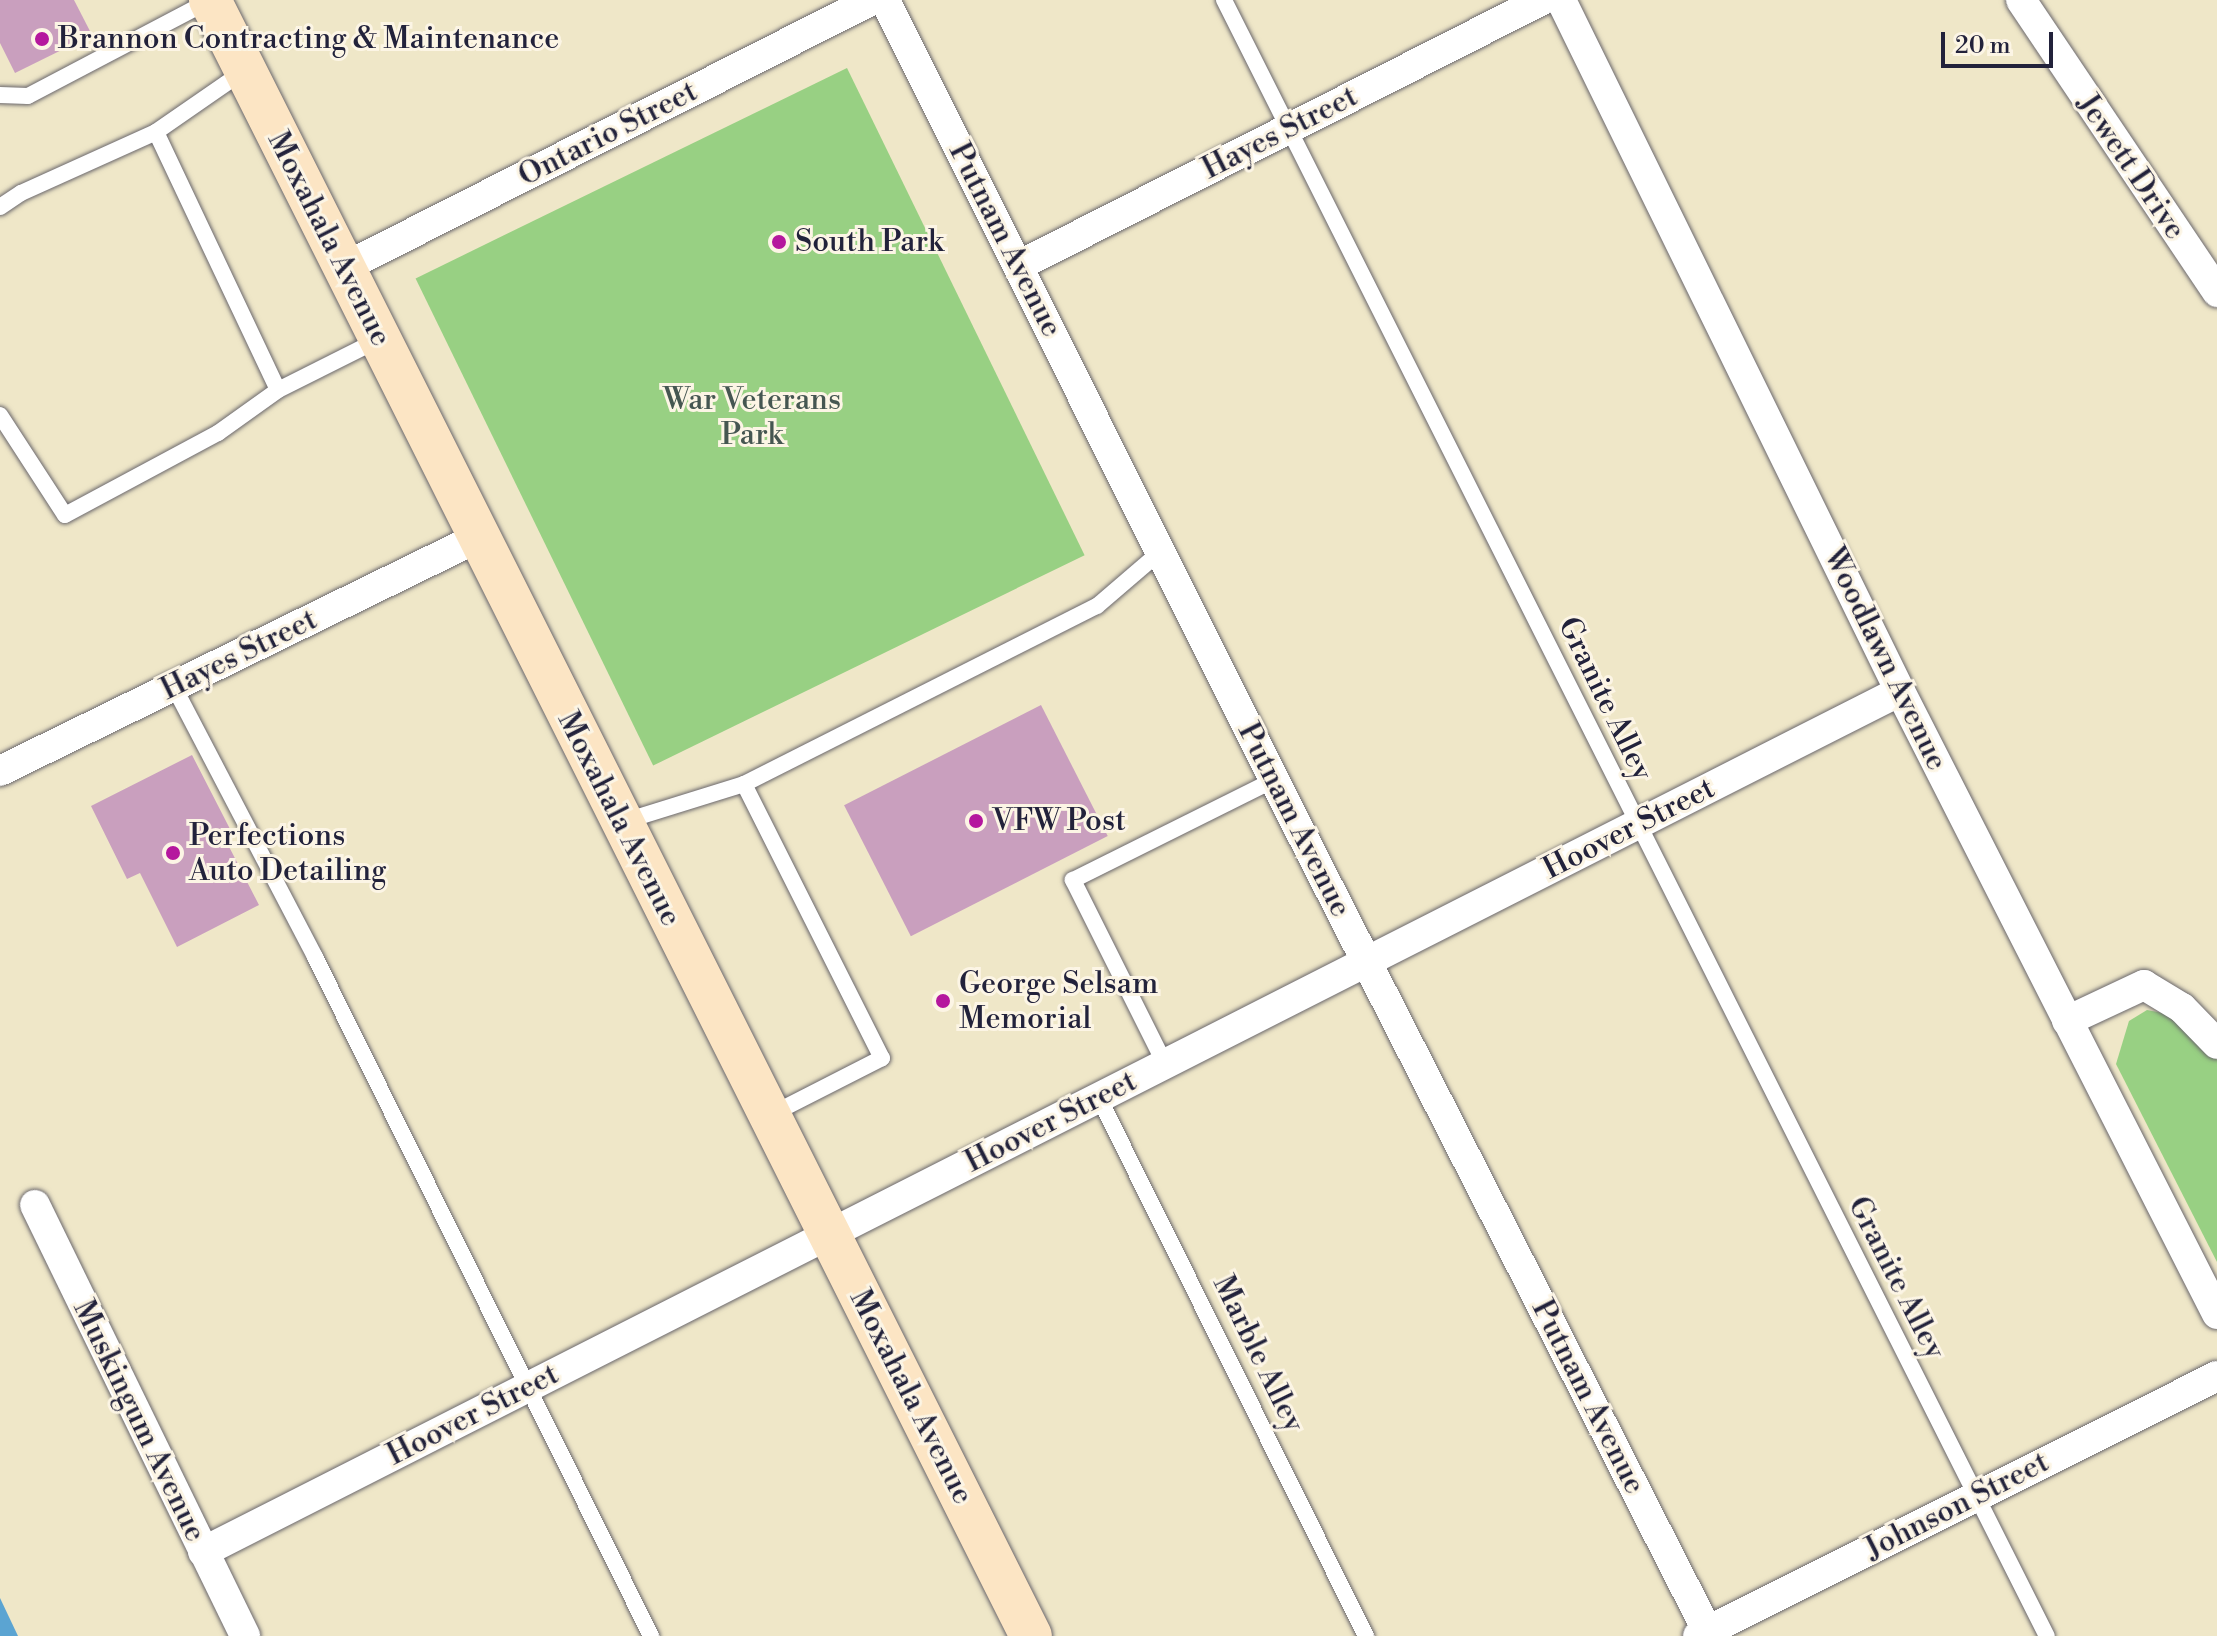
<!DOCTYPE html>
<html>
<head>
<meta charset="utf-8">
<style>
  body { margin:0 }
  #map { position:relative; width:2217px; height:1636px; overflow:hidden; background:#efe7c8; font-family:"Libre Bodoni",serif }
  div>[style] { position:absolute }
  .green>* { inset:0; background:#98d083; transform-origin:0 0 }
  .water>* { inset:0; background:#5ba4d2 }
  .building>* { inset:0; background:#c99fbe; transform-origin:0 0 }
  .roads { filter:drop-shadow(0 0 2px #6a676c) drop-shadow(0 0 2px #6a676c) }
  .lane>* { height:16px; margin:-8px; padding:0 8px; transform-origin:8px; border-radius:8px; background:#fff }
  .street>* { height:30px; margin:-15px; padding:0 15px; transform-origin:15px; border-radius:15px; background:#fff }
  .secondary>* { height:42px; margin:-21px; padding:0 21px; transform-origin:21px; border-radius:21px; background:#fce5c4 }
  .dots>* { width:22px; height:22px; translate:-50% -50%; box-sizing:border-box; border:4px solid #fcf5e5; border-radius:50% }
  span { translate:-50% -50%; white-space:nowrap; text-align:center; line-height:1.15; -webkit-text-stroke:6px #fcf5e5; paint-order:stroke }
  .poi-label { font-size:30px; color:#22223b }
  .left { translate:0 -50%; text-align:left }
  .street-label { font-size:30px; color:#22223b }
  .park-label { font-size:30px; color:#455651 }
  .scale { position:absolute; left:1941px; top:32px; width:112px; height:36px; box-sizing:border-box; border:4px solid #22223b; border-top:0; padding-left:10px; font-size:24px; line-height:28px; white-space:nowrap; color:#22223b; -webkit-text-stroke:6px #fcf5e5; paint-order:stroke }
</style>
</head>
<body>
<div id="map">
  <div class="green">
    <div style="left:847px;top:68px;width:542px;height:480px;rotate:64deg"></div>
    <div style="clip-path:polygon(2147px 1010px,2173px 1015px,2217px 1060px,2217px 1262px,2116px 1064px,2129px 1021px)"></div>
  </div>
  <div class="water">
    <div style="clip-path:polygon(0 1598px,18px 1636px,0 1636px)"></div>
  </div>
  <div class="building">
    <div style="clip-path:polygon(0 0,74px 0,92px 35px,15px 73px,0 43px)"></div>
    <div style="left:1041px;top:705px;width:147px;height:221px;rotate:63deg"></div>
    <div style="clip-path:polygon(192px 755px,230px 829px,222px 833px,259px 905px,177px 947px,140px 873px,127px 879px,91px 806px)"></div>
  </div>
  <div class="roads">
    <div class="lane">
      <div style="left:1224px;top:0;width:1831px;rotate:63.3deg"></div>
      <div style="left:244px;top:71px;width:107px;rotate:145.3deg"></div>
      <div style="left:156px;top:132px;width:285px;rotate:64.7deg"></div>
      <div style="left:278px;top:390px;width:112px;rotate:-26.6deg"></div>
      <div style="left:0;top:95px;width:28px;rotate:2deg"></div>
      <div style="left:28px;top:96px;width:204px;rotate:-27.7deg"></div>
      <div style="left:0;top:207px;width:25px;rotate:-34deg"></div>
      <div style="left:21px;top:193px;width:148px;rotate:-24.3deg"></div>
      <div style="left:0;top:415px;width:119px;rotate:57deg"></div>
      <div style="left:65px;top:515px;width:174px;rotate:-28.2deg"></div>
      <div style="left:218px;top:433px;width:74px;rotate:-35.6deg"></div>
      <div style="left:174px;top:687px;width:305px;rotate:62.4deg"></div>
      <div style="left:315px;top:957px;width:758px;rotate:63.67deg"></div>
      <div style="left:744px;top:784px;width:307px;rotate:63.3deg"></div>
      <div style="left:882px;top:1058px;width:123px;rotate:153deg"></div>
      <div style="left:622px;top:822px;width:128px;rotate:-17.3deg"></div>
      <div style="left:744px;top:784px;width:395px;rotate:-26.8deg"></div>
      <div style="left:1097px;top:606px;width:83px;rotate:-40.6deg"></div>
      <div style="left:1165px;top:1064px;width:206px;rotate:-116.6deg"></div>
      <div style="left:1073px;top:880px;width:225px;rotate:-26.5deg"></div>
      <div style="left:1099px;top:1098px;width:601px;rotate:63.61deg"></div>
    </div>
    <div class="street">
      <div style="left:885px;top:0;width:872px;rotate:63.49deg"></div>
      <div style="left:1274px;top:780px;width:961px;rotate:63.01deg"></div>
      <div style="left:1561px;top:0;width:770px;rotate:63.87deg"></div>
      <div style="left:1900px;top:691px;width:699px;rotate:63.03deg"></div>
      <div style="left:2021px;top:0;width:352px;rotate:56.1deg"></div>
      <div style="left:1018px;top:266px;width:588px;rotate:-26.91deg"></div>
      <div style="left:343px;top:268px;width:593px;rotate:-26.87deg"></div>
      <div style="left:0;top:771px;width:531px;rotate:-26.03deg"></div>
      <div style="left:2067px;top:1021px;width:85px;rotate:-25.1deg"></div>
      <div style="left:2144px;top:985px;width:44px;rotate:31.2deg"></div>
      <div style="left:2182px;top:1008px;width:50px;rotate:45.8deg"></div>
      <div style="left:35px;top:1205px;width:479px;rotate:64deg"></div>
      <div style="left:203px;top:1552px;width:1903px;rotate:-26.9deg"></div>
      <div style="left:1698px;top:1636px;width:580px;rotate:-26.61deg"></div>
    </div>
    <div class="secondary">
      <div style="left:210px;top:0;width:1830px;rotate:63.35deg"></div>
    </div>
  </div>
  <div class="dots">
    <div style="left:42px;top:39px;background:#b5179e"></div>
    <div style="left:779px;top:242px;background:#b5179e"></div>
    <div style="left:976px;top:821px;background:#b5179e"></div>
    <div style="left:173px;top:853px;background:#b5179e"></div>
    <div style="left:943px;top:1001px;background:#b5179e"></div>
  </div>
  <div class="poi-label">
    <span class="left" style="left:58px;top:39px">Brannon Contracting &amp; Maintenance</span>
    <span class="left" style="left:795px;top:242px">South Park</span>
    <span class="left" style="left:992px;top:821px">VFW Post</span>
    <span class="left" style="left:189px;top:853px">Perfections<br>Auto Detailing</span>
    <span class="left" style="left:959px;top:1001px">George Selsam<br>Memorial</span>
  </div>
  <div class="street-label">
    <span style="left:1280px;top:133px;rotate:-27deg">Hayes Street</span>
    <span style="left:608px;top:134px;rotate:-27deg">Ontario Street</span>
    <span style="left:2131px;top:167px;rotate:56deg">Jewett Drive</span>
    <span style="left:329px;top:239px;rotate:63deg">Moxahala Avenue</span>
    <span style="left:1005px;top:240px;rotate:63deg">Putnam Avenue</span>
    <span style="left:239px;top:655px;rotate:-26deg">Hayes Street</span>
    <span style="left:1885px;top:659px;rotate:64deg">Woodlawn Avenue</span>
    <span style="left:1605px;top:699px;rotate:64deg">Granite Alley</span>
    <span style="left:619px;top:819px;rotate:63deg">Moxahala Avenue</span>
    <span style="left:1294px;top:820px;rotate:63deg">Putnam Avenue</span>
    <span style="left:1629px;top:829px;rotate:-27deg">Hoover Street</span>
    <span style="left:1051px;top:1122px;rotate:-27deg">Hoover Street</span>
    <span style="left:1896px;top:1278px;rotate:63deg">Granite Alley</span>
    <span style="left:1258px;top:1354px;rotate:64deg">Marble Alley</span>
    <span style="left:911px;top:1397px;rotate:63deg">Moxahala Avenue</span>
    <span style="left:1588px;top:1397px;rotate:63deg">Putnam Avenue</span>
    <span style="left:473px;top:1415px;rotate:-27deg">Hoover Street</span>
    <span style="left:139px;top:1421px;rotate:64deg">Muskingum Avenue</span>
    <span style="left:1957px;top:1506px;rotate:-27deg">Johnson Street</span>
  </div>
  <div class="park-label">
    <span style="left:752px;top:417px">War Veterans<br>Park</span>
  </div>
  <div class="scale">20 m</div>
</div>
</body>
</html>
